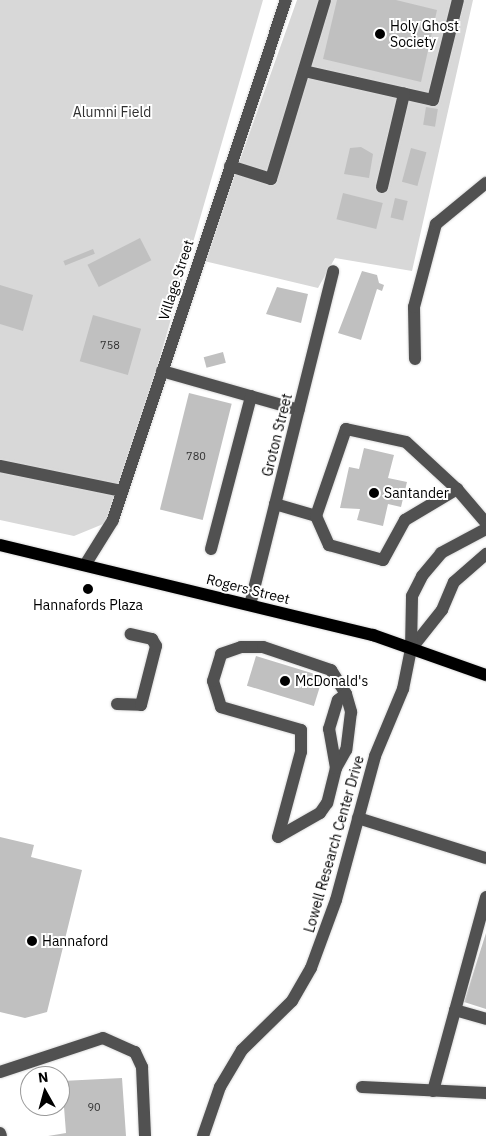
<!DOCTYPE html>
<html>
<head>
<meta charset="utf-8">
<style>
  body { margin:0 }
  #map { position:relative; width:486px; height:1136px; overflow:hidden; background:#fff; font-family:"IBM Plex Sans",sans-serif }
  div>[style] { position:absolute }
  .green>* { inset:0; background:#d8d8d8 }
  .building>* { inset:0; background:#c0c0c0; transform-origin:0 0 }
  .roads { filter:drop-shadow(0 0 1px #dbdbdb) drop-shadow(0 0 1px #dbdbdb) }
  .minor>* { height:12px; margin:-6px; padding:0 6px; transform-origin:6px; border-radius:6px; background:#515151 }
  .major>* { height:12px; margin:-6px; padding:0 6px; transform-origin:6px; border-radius:6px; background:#000 }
  .dots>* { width:14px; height:14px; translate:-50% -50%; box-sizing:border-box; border:2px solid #fff; border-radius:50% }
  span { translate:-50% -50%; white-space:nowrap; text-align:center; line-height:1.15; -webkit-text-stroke:4px #fff; paint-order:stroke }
  .number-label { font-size:11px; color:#303030 }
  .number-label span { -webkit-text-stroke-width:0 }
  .poi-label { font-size:14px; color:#000 }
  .left { translate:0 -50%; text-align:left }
  .park-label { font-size:14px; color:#2f2f2f }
  .street-label { font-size:14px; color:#000 }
  .north { position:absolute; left:20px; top:1066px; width:50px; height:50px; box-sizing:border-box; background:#fff; border:1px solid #999; border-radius:50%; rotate:353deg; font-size:14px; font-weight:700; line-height:20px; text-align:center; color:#000 }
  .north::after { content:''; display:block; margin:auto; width:18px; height:22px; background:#000; clip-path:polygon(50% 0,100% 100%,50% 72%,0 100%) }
</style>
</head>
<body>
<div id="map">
  <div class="green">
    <div style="clip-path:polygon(0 0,263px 0,113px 520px,74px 536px,0 520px)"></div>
    <div style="clip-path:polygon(297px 0,473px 0,412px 271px,335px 258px,318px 288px,204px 261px)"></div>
  </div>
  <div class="building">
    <div style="clip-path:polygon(337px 0,396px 0,437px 10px,421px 82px,323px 59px)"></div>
    <div style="left:426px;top:107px;width:12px;height:18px;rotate:9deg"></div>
    <div style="clip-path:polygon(361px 147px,373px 154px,369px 178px,344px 174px,350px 148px)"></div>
    <div style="left:411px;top:148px;width:16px;height:35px;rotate:15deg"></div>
    <div style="left:343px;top:193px;width:41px;height:27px;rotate:14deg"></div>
    <div style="left:395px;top:198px;width:13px;height:20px;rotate:13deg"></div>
    <div style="left:140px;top:238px;width:25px;height:59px;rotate:63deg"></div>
    <div style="left:93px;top:249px;width:5px;height:32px;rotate:68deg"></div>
    <div style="clip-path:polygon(362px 271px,377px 275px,379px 283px,384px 285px,382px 291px,377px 289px,361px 340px,338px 333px)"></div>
    <div style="clip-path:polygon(0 285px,33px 295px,23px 331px,0 324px)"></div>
    <div style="clip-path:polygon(277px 287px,308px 294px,301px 323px,266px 314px)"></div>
    <div style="left:93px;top:315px;width:50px;height:48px;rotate:16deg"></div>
    <div style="left:223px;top:352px;width:11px;height:20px;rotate:75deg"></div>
    <div style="left:189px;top:393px;width:44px;height:120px;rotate:14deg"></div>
    <div style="clip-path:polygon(364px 448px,394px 455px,388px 478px,407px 482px,401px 507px,388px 504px,383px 526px,357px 520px,360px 509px,340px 508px,349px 467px,359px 469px)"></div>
    <div style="left:256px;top:656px;width:70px;height:31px;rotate:17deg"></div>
    <div style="clip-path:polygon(0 837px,34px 845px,31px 857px,82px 870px,47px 1012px,25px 1018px,0 1012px)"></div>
    <div style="clip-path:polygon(486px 933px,486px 1009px,464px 1002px)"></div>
    <div style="clip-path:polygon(122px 1078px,126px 1136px,48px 1136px,66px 1133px,62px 1081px)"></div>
  </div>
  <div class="roads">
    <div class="minor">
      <div style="left:304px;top:71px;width:132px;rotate:12.7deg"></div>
      <div style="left:433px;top:100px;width:103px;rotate:-76deg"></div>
      <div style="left:230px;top:166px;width:43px;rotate:17.6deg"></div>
      <div style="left:271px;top:179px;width:187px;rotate:-73.2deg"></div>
      <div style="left:382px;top:187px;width:96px;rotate:-76.7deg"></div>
      <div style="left:415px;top:359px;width:52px;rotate:-91.1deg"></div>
      <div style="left:414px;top:307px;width:86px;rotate:-75.2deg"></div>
      <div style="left:436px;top:224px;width:65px;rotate:-39.4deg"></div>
      <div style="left:162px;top:371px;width:142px;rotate:15.9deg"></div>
      <div style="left:0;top:466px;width:125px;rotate:11.6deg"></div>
      <div style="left:275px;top:504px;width:43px;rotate:16.3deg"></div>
      <div style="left:316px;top:516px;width:32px;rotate:66deg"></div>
      <div style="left:329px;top:545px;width:56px;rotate:15.5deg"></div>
      <div style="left:383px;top:560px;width:46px;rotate:-61.2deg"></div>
      <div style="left:405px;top:520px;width:61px;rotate:-30.8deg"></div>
      <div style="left:457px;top:489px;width:45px;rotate:49.5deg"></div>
      <div style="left:316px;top:516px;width:92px;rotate:-71deg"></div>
      <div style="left:346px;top:429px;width:61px;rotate:12.2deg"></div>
      <div style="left:406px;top:442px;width:69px;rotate:42.7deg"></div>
      <div style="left:211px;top:549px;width:158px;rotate:-75.3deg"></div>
      <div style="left:85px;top:565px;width:53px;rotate:-58.1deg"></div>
      <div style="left:113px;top:520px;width:548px;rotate:-71.6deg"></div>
      <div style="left:250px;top:605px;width:344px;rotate:-76deg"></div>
      <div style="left:241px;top:647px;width:22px"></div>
      <div style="left:263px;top:647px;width:72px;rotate:18.7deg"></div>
      <div style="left:331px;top:670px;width:28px;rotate:58deg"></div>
      <div style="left:346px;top:694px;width:19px;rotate:74deg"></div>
      <div style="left:351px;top:712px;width:38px;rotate:97deg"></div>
      <div style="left:346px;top:750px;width:21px;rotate:119deg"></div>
      <div style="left:336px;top:768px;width:36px;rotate:104deg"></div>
      <div style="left:327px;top:803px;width:12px;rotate:125deg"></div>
      <div style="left:320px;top:813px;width:48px;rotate:150.3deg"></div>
      <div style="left:278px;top:837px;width:88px;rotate:-74.9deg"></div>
      <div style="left:301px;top:752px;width:22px;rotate:-90deg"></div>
      <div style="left:301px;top:730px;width:83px;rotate:-164deg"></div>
      <div style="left:221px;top:707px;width:27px;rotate:-107deg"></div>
      <div style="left:213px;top:681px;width:28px;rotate:-73deg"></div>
      <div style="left:221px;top:654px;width:21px;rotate:-19deg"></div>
      <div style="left:411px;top:649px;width:50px;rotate:-51.5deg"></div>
      <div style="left:442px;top:610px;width:30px;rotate:-67deg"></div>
      <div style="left:454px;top:582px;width:43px;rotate:-41.2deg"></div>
      <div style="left:117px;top:704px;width:24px;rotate:2deg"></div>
      <div style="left:141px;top:705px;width:61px;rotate:-75.7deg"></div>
      <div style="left:156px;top:646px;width:8px;rotate:-120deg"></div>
      <div style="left:152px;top:639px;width:22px;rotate:-167deg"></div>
      <div style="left:336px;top:768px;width:40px;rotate:-100deg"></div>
      <div style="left:329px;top:729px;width:30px;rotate:-73deg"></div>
      <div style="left:338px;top:700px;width:10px;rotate:-37deg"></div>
      <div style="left:358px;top:818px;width:134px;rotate:17.4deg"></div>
      <div style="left:455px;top:1010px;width:32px;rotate:16deg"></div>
      <div style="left:0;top:1072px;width:108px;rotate:-18.3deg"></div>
      <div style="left:103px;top:1038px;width:35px;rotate:24deg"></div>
      <div style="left:135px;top:1052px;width:17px;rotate:65deg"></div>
      <div style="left:142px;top:1067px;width:69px;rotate:87.5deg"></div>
      <div style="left:362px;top:1087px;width:124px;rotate:2.8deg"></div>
      <div style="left:433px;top:1091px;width:201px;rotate:-74.7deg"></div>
      <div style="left:0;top:1133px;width:3px;rotate:72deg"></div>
      <div style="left:203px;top:1136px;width:52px;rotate:-70.9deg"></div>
      <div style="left:220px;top:1087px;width:43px;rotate:-59.3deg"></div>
      <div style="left:242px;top:1050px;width:70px;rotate:-44.4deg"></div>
      <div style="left:292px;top:1001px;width:38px;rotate:-60deg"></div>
      <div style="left:311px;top:968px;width:72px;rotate:-69.8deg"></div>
      <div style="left:336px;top:900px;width:149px;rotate:-74.8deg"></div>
      <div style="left:375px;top:756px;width:73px;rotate:-67.3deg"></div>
      <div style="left:403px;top:689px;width:41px;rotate:-78.7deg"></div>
      <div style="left:411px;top:649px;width:53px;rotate:-88.9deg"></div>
      <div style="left:412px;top:596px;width:22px;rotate:-63deg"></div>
      <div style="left:422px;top:576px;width:30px;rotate:-50deg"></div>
      <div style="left:441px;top:553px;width:51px;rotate:-28.1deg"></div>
    </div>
    <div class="major">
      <div style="left:0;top:545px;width:384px;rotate:13.6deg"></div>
      <div style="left:373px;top:635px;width:120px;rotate:19.5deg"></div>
    </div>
  </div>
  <div class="dots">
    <div style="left:380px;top:34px;background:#000"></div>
    <div style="left:374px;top:493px;background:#000"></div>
    <div style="left:88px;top:589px;background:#000"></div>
    <div style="left:285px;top:681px;background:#000"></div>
    <div style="left:32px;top:941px;background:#000"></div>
  </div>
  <div class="number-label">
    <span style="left:110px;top:345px">758</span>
    <span style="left:196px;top:456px">780</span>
    <span style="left:94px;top:1107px">90</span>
  </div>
  <div class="poi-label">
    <span class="left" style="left:390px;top:34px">Holy Ghost<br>Society</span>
    <span class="left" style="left:384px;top:493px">Santander</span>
    <span style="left:88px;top:605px">Hannafords Plaza</span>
    <span class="left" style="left:295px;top:681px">McDonald's</span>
    <span class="left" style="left:42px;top:941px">Hannaford</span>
  </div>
  <div class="park-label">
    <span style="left:112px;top:112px">Alumni Field</span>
  </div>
  <div class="street-label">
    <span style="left:176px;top:280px;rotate:-72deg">Village Street</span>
    <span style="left:277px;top:435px;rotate:-76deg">Groton Street</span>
    <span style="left:248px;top:589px;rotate:14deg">Rogers Street</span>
    <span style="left:334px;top:844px;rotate:-74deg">Lowell Research Center Drive</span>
  </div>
  <div class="north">N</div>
</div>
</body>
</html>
